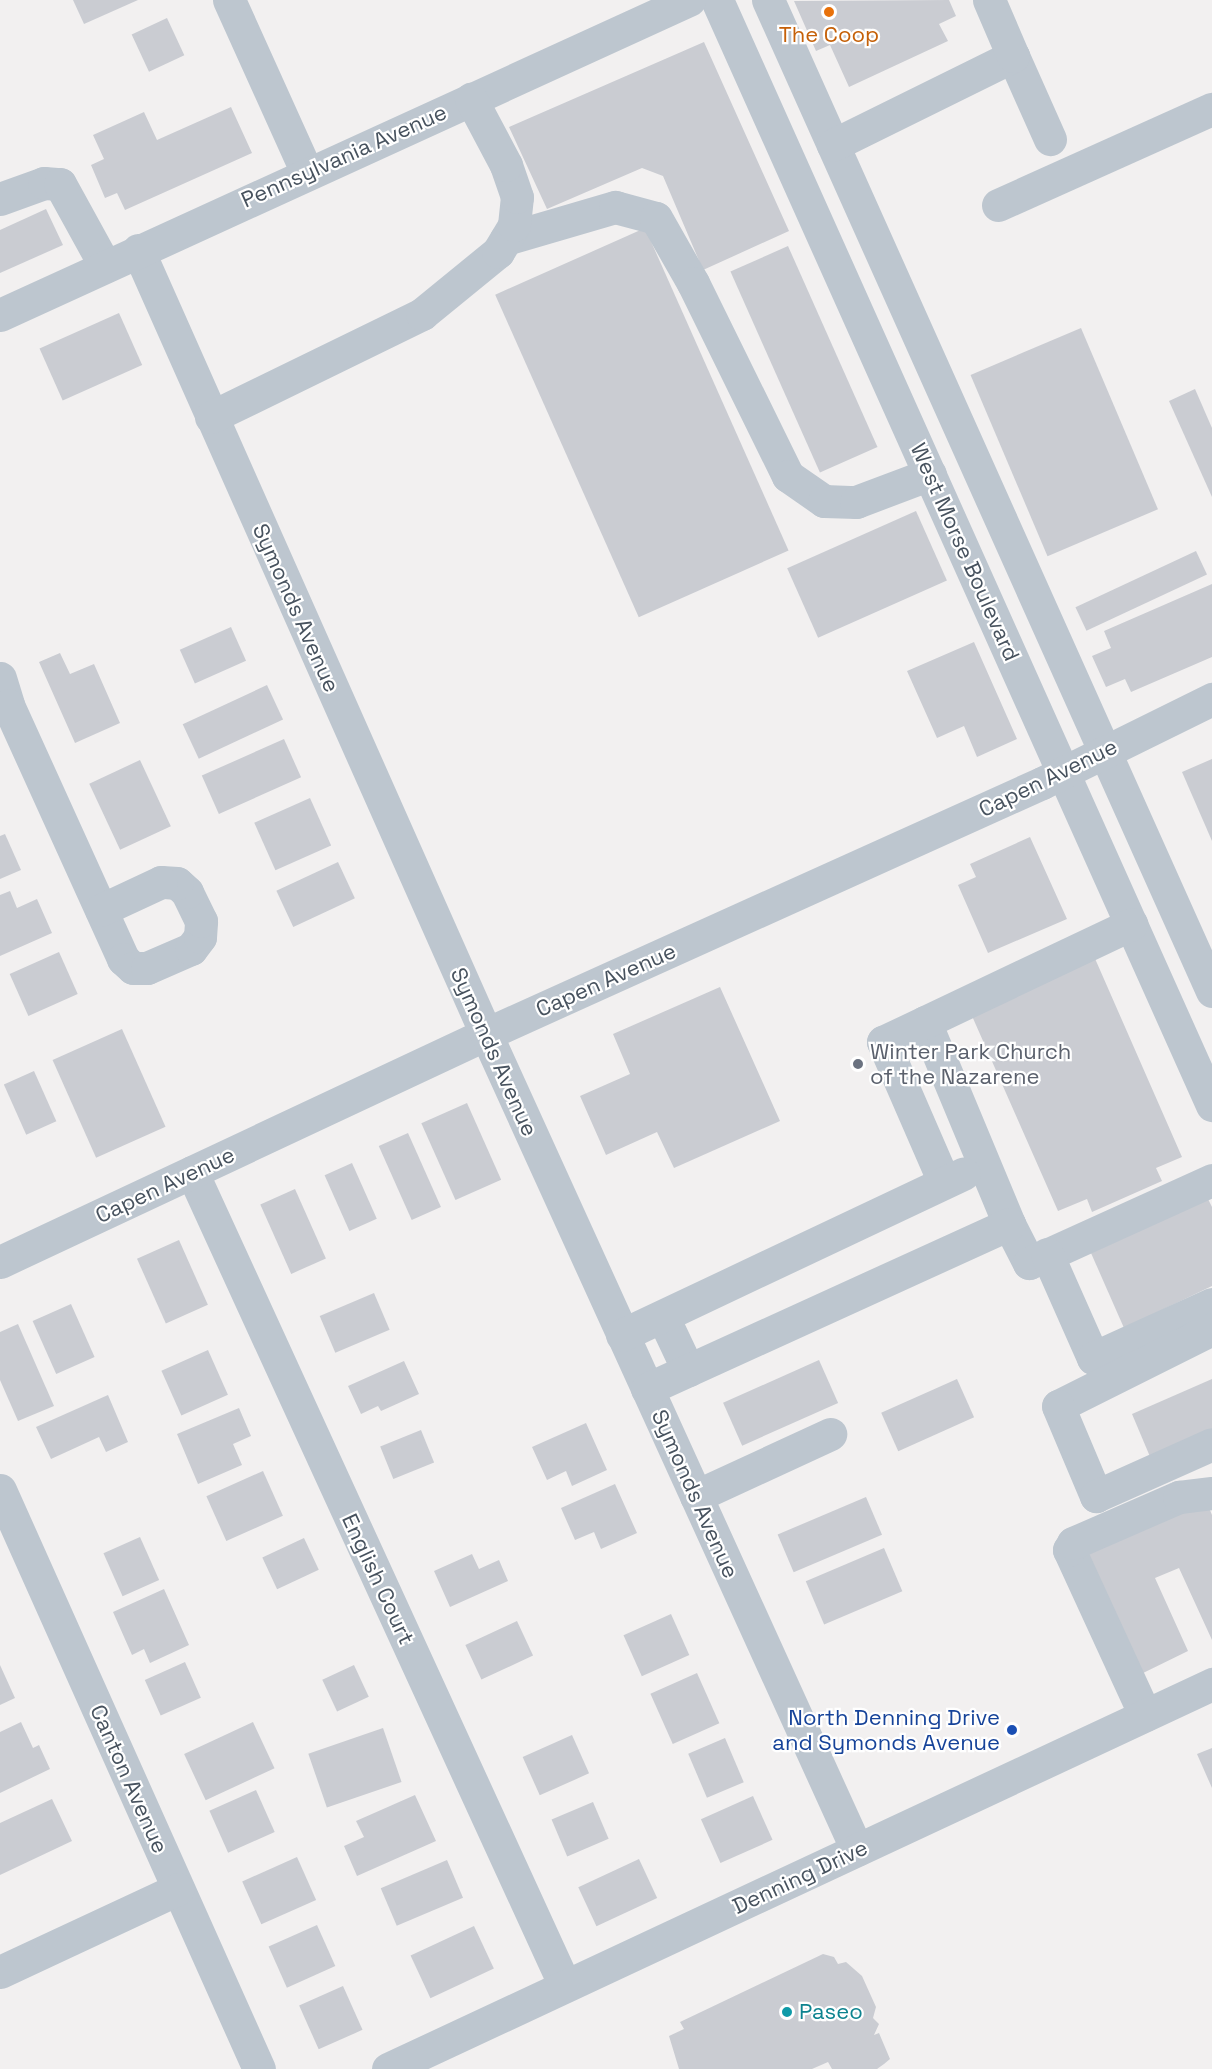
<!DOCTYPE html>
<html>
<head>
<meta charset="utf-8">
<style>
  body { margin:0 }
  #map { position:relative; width:1212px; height:2069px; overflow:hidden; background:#f2f0f0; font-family:"Space Grotesk",sans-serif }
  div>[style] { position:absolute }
  .building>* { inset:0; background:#caccd2; transform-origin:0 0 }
  .minor>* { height:33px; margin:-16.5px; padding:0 16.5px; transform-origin:16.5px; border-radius:16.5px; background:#bdc6cf }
  .dots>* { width:16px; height:16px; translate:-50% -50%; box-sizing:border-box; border:3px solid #fff; border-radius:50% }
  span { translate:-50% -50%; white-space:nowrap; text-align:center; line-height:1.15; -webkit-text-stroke:4.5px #fff; paint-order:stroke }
  .food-label { font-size:22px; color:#c56008 }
  .street-label { font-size:22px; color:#47525e }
  .worship-label { font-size:22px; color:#5b616d }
  .left { translate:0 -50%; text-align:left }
  .transit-label { font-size:22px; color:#164399 }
  .right { translate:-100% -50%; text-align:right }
  .culture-label { font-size:22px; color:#0d838f }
</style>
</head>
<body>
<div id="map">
  <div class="building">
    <div style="clip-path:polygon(73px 0,138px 0,84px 24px)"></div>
    <div style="clip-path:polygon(949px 0,956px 16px,939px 24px,948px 41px,849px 87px,830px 45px,816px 51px,794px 1px)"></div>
    <div style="left:167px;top:18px;width:41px;height:39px;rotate:65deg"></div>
    <div style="clip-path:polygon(704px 42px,789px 231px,703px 270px,663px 176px,642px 168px,547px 209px,509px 127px)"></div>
    <div style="clip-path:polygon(231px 107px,252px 153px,125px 210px,117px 193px,105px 198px,91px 165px,104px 159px,93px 135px,144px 112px,157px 140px)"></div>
    <div style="clip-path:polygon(46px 209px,63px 245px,0 273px,0 230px)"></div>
    <div style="left:645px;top:228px;width:353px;height:164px;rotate:66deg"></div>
    <div style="left:788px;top:246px;width:220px;height:63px;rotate:66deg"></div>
    <div style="left:119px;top:313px;width:57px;height:87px;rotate:66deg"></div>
    <div style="left:1081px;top:328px;width:197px;height:120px;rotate:67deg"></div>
    <div style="clip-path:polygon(1195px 389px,1212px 428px,1212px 497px,1169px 401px)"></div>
    <div style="left:916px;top:511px;width:76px;height:141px;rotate:66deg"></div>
    <div style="left:1196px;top:551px;width:26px;height:133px;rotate:65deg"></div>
    <div style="clip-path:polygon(1212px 584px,1212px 657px,1131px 692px,1125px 679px,1106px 687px,1092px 656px,1111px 648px,1104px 631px)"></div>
    <div style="left:231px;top:627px;width:37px;height:56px;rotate:66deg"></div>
    <div style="clip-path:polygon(974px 642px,1017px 739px,977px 757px,964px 726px,937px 738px,907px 671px)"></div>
    <div style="clip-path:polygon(60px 653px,70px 674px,94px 664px,120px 723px,75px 743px,39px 662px)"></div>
    <div style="left:267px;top:685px;width:38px;height:93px;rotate:65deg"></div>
    <div style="left:284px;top:739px;width:42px;height:90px;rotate:66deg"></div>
    <div style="clip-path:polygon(1212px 759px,1212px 841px,1182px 772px)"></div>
    <div style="left:140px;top:760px;width:73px;height:56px;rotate:65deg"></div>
    <div style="left:310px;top:798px;width:52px;height:61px;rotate:66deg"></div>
    <div style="clip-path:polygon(5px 834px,21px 870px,0 879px,0 836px)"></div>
    <div style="clip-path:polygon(1030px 837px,1067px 919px,988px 953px,958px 885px,976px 877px,970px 864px)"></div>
    <div style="left:338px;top:862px;width:40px;height:68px;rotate:65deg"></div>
    <div style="clip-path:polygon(10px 891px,17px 908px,37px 899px,52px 933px,0 956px,0 895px)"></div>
    <div style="left:59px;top:952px;width:46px;height:54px;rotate:66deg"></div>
    <div style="clip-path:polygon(1093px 954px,1182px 1157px,1156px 1168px,1162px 1181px,1092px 1212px,1087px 1199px,1058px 1211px,972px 1016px)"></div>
    <div style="clip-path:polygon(720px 987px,780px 1121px,674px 1168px,657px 1132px,606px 1155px,580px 1096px,630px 1074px,613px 1034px)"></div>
    <div style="left:122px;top:1029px;width:107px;height:76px;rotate:66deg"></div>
    <div style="left:34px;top:1071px;width:55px;height:33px;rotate:66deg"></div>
    <div style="left:467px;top:1103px;width:84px;height:50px;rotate:66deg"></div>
    <div style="left:408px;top:1133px;width:81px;height:32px;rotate:66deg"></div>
    <div style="left:352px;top:1163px;width:61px;height:30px;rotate:66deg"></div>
    <div style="left:295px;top:1189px;width:76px;height:38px;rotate:66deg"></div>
    <div style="clip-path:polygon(1208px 1199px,1212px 1207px,1212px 1286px,1124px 1328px,1091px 1253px)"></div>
    <div style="left:179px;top:1240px;width:71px;height:46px;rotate:66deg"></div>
    <div style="left:374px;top:1293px;width:40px;height:59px;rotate:67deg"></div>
    <div style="left:71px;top:1304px;width:58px;height:42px;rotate:66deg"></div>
    <div style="clip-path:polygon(18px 1324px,54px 1406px,18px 1421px,0 1380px,0 1332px)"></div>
    <div style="left:208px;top:1350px;width:49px;height:51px;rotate:66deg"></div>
    <div style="left:819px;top:1360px;width:47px;height:105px;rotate:66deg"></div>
    <div style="clip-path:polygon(404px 1361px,419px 1394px,381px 1411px,378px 1406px,361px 1414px,348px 1386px)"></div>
    <div style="left:957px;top:1379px;width:42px;height:83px;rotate:66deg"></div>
    <div style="clip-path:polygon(1212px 1379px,1212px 1432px,1151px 1459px,1132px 1414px)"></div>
    <div style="clip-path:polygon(108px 1395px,128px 1442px,106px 1452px,99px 1437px,51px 1459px,36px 1427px)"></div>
    <div style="clip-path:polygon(239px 1408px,251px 1436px,233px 1444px,242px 1465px,198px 1484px,177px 1434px)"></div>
    <div style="clip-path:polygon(586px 1423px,607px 1470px,572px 1486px,566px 1471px,547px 1480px,532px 1447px)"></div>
    <div style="left:421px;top:1430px;width:35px;height:44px;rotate:68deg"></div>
    <div style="left:263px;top:1471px;width:49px;height:62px;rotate:66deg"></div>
    <div style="clip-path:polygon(615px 1484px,637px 1533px,601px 1549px,594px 1532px,575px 1540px,561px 1508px)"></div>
    <div style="left:866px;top:1497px;width:41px;height:96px;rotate:67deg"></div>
    <div style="clip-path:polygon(1205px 1498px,1212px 1515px,1212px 1640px,1179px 1568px,1155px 1578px,1188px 1651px,1139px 1675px,1087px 1550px)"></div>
    <div style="left:140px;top:1537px;width:47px;height:40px;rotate:66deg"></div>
    <div style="left:304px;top:1538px;width:35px;height:46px;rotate:65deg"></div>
    <div style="left:884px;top:1548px;width:47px;height:85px;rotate:67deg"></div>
    <div style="clip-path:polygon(472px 1554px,479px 1569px,499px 1560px,508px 1581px,450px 1607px,434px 1571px)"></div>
    <div style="clip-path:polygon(164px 1589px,189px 1645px,150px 1663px,144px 1649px,132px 1655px,113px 1612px)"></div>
    <div style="left:671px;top:1614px;width:45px;height:52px;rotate:66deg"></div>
    <div style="left:517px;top:1621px;width:38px;height:57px;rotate:65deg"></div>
    <div style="left:185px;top:1662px;width:39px;height:44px;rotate:66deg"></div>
    <div style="clip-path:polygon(0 1665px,15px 1698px,0 1705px)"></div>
    <div style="left:354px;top:1665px;width:35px;height:35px;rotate:65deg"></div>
    <div style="left:697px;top:1673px;width:55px;height:51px;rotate:66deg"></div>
    <div style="clip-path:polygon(21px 1722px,33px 1748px,39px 1745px,50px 1769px,0 1793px,0 1732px)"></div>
    <div style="left:253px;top:1722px;width:51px;height:76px;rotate:65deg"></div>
    <div style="left:383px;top:1728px;width:57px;height:79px;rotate:71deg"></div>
    <div style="left:572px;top:1735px;width:42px;height:54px;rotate:66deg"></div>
    <div style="left:725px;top:1738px;width:48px;height:40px;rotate:67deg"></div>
    <div style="clip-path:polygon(1212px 1748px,1212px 1788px,1197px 1754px)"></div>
    <div style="left:256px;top:1790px;width:46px;height:51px;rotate:66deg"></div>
    <div style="clip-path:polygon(415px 1795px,436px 1841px,357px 1876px,344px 1846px,364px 1837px,356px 1821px)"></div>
    <div style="left:753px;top:1796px;width:48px;height:57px;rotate:66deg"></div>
    <div style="clip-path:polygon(52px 1799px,72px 1841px,0 1875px,0 1823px)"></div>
    <div style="left:593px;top:1802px;width:40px;height:45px;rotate:67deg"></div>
    <div style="left:297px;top:1857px;width:47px;height:60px;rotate:66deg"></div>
    <div style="left:639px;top:1859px;width:43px;height:67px;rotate:65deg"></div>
    <div style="left:447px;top:1860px;width:41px;height:72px;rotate:67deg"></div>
    <div style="left:317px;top:1925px;width:45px;height:53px;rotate:66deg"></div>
    <div style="left:474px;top:1926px;width:47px;height:70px;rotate:65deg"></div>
    <div style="clip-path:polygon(823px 1954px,834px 1957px,838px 1964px,846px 1962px,862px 1976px,876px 2007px,873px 2018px,879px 2024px,874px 2035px,879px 2033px,890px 2059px,884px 2064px,877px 2069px,832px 2069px,828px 2062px,812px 2069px,679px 2069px,669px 2036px,684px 2029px,680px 2022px)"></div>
    <div style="left:343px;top:1986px;width:48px;height:48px;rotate:66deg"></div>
  </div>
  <div class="minor">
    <div style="left:229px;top:0;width:190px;rotate:65.7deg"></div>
    <div style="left:717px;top:0;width:1211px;rotate:65.87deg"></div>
    <div style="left:768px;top:0;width:1086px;rotate:65.87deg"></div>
    <div style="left:1013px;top:56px;width:91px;rotate:66deg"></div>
    <div style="left:833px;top:145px;width:201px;rotate:-26.3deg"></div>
    <div style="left:1013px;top:56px;width:61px;rotate:-113.2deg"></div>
    <div style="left:0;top:199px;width:47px;rotate:-20deg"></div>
    <div style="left:44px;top:183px;width:16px;rotate:4deg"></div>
    <div style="left:60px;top:184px;width:94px;rotate:61.2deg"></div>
    <div style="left:998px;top:205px;width:235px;rotate:-24.2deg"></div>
    <div style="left:506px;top:239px;width:114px;rotate:-16.4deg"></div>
    <div style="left:615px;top:207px;width:42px;rotate:15deg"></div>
    <div style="left:656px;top:218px;width:75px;rotate:60.4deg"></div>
    <div style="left:693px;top:283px;width:215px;rotate:63.8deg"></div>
    <div style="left:788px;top:476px;width:44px;rotate:34.8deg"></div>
    <div style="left:824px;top:501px;width:32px;rotate:2deg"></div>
    <div style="left:856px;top:502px;width:79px;rotate:-20.7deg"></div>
    <div style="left:138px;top:250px;width:858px;rotate:66.06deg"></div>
    <div style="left:486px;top:1034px;width:896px;rotate:65.55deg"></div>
    <div style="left:0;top:315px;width:758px;rotate:-24.57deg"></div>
    <div style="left:211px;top:417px;width:235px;rotate:-26deg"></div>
    <div style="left:422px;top:314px;width:98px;rotate:-39.2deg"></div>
    <div style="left:498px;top:252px;width:31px;rotate:-59deg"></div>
    <div style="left:514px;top:225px;width:28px;rotate:-84deg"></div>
    <div style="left:517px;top:197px;width:34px;rotate:-109deg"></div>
    <div style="left:506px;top:165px;width:75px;rotate:-117.9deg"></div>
    <div style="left:0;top:678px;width:28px;rotate:73deg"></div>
    <div style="left:8px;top:705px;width:279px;rotate:65.6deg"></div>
    <div style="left:123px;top:959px;width:13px;rotate:42deg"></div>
    <div style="left:133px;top:968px;width:14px"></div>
    <div style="left:147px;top:968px;width:48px;rotate:-23.4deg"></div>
    <div style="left:191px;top:949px;width:15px;rotate:-53deg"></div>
    <div style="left:200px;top:937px;width:16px;rotate:-86deg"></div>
    <div style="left:201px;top:921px;width:32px;rotate:-116deg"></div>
    <div style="left:187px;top:892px;width:13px;rotate:-138deg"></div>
    <div style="left:177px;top:883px;width:16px;rotate:-176deg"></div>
    <div style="left:161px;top:882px;width:66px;rotate:155deg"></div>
    <div style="left:925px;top:1022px;width:219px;rotate:67.4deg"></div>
    <div style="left:1009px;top:1224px;width:44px;rotate:62.9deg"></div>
    <div style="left:1029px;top:1263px;width:201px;rotate:-24.4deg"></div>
    <div style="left:192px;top:1172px;width:895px;rotate:65.38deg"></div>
    <div style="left:944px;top:1182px;width:153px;rotate:-113.5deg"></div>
    <div style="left:883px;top:1042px;width:275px;rotate:-25.4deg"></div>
    <div style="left:1047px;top:1254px;width:114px;rotate:66.1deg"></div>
    <div style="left:1093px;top:1358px;width:131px;rotate:-24.4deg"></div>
    <div style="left:0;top:1262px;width:537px;rotate:-25.13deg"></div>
    <div style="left:486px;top:1034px;width:610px;rotate:-24.3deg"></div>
    <div style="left:1042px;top:783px;width:190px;rotate:-26.3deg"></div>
    <div style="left:663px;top:1317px;width:59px;rotate:64.7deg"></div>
    <div style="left:1212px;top:1329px;width:172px;rotate:153.4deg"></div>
    <div style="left:1058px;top:1406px;width:98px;rotate:67.1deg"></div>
    <div style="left:1096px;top:1496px;width:127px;rotate:-24.1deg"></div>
    <div style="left:622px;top:1335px;width:378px;rotate:-25.3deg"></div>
    <div style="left:647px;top:1389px;width:398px;rotate:-24.5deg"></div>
    <div style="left:0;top:1490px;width:634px;rotate:65.9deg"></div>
    <div style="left:696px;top:1496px;width:148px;rotate:-24.8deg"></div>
    <div style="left:1145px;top:1715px;width:182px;rotate:-114.7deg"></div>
    <div style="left:1069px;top:1550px;width:8px;rotate:-60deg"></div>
    <div style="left:1073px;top:1543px;width:116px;rotate:-23.5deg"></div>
    <div style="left:1179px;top:1497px;width:33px;rotate:-7deg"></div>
    <div style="left:0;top:1972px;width:196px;rotate:-25deg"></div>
    <div style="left:388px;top:2069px;width:910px;rotate:-25.04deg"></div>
  </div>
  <div class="dots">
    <div style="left:829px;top:12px;background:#e8710a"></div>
    <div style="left:858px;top:1064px;background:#6b7280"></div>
    <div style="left:1012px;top:1730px;background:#1a4fb4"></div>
    <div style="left:787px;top:2012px;background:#0f9aa8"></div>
  </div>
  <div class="food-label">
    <span style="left:829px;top:35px">The Coop</span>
  </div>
  <div class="street-label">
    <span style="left:344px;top:156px;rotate:-24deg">Pennsylvania Avenue</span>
    <span style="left:965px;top:552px;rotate:66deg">West Morse Boulevard</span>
    <span style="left:296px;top:608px;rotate:66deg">Symonds Avenue</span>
    <span style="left:1048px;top:778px;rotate:-26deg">Capen Avenue</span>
    <span style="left:606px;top:980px;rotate:-24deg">Capen Avenue</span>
    <span style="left:494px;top:1052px;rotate:66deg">Symonds Avenue</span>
    <span style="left:165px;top:1185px;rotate:-25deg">Capen Avenue</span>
    <span style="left:695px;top:1494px;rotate:66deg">Symonds Avenue</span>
    <span style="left:378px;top:1579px;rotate:65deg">English Court</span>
    <span style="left:129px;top:1779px;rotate:66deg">Canton Avenue</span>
    <span style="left:800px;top:1877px;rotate:-25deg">Denning Drive</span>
  </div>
  <div class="worship-label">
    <span class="left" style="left:870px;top:1064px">Winter Park Church<br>of the Nazarene</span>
  </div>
  <div class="transit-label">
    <span class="right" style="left:1000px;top:1730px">North Denning Drive<br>and Symonds Avenue</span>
  </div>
  <div class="culture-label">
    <span class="left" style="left:799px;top:2012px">Paseo</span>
  </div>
</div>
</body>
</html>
